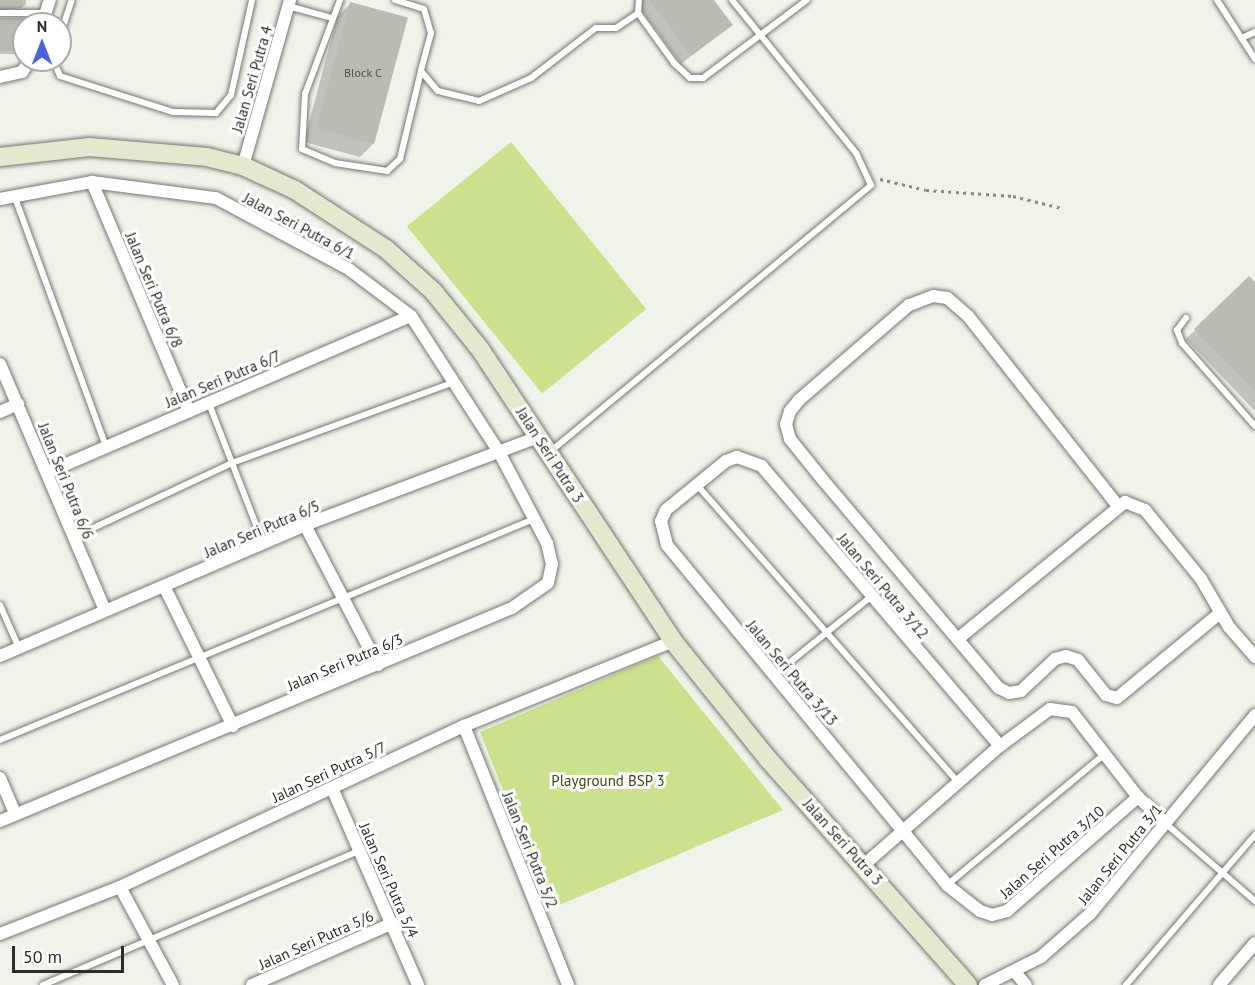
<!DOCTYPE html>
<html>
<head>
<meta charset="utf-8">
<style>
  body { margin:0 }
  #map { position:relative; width:1255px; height:985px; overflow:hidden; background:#f0f3ea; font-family:"PT Sans",sans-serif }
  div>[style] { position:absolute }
  .green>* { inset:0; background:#cbe18d; transform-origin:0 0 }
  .shadow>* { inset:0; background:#0003 }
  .building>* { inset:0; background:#babcb4; transform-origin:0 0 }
  .path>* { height:3px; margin-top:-1.5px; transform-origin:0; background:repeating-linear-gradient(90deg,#878983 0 3px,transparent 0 7.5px) }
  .roads { filter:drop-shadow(0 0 2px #74776f) drop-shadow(0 0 2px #74776f) }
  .lane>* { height:6px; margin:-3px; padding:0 3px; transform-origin:3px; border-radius:3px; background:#fff }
  .street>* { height:12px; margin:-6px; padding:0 6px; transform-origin:6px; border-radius:6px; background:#fff }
  .secondary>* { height:18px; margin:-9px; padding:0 9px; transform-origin:9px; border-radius:9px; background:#e3e9cd }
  span { translate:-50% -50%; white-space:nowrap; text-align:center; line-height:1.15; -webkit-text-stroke:6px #fff; paint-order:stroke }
  .number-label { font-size:12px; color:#50514c }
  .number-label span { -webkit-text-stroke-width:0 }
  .street-label { font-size:15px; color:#2c2d2a }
  .park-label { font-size:15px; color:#3c4806 }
  .north { position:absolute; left:12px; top:12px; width:60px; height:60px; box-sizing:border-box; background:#fff; border:2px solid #ababaa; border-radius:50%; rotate:0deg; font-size:16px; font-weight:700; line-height:24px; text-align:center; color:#2c2d2a }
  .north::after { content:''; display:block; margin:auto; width:21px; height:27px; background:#4b64d8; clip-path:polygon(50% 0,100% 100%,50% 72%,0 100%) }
  .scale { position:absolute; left:12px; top:946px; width:112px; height:27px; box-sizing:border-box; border:3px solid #2c2d2a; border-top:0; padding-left:8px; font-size:18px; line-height:21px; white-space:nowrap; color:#2c2d2a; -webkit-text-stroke:4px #fff; paint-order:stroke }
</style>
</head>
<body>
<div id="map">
  <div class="green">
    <div style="left:511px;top:142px;width:215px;height:134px;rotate:51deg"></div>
    <div style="clip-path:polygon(658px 656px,783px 810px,550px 909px,480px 732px)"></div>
  </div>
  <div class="shadow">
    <div style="clip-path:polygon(0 0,26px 0,26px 4px,22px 8px,0 11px)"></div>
    <div style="clip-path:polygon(634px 0,712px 0,731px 25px,681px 64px)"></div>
    <div style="clip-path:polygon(351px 3px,374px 143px,360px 157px,304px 142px,337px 17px)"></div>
    <div style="clip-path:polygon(0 20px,22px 50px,17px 54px,0 54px)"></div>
    <div style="clip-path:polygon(1249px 278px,1255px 284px,1255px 411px,1186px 339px)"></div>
  </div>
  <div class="building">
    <div style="left:0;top:0;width:22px;height:8px"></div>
    <div style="clip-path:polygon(650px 0,714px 0,733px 25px,691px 56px)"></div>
    <div style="left:350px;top:2px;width:60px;height:131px;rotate:15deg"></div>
    <div style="left:0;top:18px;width:23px;height:33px"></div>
    <div style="clip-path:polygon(1249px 276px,1255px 282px,1255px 392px,1194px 329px)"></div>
  </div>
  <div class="path">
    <div style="left:880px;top:179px;width:47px;rotate:13.4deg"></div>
    <div style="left:926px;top:190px;width:87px;rotate:3.9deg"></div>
    <div style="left:1013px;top:196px;width:50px;rotate:13.8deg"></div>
  </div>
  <div class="roads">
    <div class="lane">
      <div style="left:340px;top:0;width:100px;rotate:110.4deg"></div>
      <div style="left:305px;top:94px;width:55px;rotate:93.1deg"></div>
      <div style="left:302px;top:149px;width:36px;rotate:23deg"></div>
      <div style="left:335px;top:163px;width:53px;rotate:8.7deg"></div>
      <div style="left:387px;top:171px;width:18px;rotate:-43deg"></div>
      <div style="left:400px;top:159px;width:90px;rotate:-76.6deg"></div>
      <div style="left:395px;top:0;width:30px;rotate:17deg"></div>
      <div style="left:424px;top:9px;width:25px;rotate:74deg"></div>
      <div style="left:431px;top:33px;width:39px;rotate:105deg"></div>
      <div style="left:421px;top:71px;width:26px;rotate:50deg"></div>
      <div style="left:438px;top:91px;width:42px;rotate:13.7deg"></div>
      <div style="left:479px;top:101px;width:57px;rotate:-23.9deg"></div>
      <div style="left:531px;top:78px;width:82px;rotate:-37.6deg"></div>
      <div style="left:596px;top:28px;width:20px"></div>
      <div style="left:616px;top:28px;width:27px;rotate:-34deg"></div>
      <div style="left:638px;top:13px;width:13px;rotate:-86deg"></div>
      <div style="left:1217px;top:0;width:70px;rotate:57.2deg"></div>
      <div style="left:288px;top:6px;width:46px;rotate:15.3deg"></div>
      <div style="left:0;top:13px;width:46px"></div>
      <div style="left:638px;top:13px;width:62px;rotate:54.2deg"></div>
      <div style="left:674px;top:63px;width:22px;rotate:43deg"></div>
      <div style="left:690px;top:78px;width:13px"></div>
      <div style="left:703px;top:78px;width:130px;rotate:-36.9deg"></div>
      <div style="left:60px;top:36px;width:38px;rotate:-72deg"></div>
      <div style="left:1242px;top:38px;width:14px;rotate:-25deg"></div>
      <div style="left:53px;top:60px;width:17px;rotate:66deg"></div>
      <div style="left:60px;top:76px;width:119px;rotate:17.7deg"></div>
      <div style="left:173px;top:112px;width:43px;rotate:1.3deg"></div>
      <div style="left:216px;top:113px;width:23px;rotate:-50deg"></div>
      <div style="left:231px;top:95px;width:97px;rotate:-77.5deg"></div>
      <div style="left:14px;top:195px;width:268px;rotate:69.9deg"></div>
      <div style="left:1186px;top:318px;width:15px;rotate:127deg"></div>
      <div style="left:1177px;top:330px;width:14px;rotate:69deg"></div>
      <div style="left:1182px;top:343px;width:111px;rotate:48.7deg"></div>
      <div style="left:208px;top:401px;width:152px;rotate:68.8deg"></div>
      <div style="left:551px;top:451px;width:416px;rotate:-39.7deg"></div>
      <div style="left:871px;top:185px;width:35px;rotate:-115deg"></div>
      <div style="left:856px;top:153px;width:197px;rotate:-129deg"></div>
      <div style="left:697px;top:485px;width:395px;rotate:48.7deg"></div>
      <div style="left:74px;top:537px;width:174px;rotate:-25.1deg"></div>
      <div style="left:232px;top:463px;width:236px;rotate:-20deg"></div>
      <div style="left:0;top:605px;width:47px;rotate:66.2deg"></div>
      <div style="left:774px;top:675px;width:126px;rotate:-38.9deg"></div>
      <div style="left:0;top:740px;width:578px;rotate:-22.48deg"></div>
      <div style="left:1165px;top:823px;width:119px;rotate:40.9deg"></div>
      <div style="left:947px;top:885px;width:205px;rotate:-39.7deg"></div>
      <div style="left:43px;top:985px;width:343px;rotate:-23deg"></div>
      <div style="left:1126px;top:985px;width:198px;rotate:-49.3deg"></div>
    </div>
    <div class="street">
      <div style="left:42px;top:24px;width:25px;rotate:-72deg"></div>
      <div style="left:0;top:77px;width:23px;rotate:-13deg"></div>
      <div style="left:22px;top:72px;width:14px;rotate:-56deg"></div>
      <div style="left:243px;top:166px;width:173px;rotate:-74.2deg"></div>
      <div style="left:92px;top:182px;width:246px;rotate:67.1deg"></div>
      <div style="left:0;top:199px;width:94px;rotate:-10.5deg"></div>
      <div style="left:92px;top:182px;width:125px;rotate:7.4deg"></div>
      <div style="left:216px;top:198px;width:152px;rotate:28.2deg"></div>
      <div style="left:350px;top:270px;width:76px;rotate:37deg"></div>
      <div style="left:411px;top:316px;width:162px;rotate:57.1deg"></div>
      <div style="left:499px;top:452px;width:103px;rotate:62.2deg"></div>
      <div style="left:547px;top:543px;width:22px;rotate:77deg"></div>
      <div style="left:552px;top:564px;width:19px;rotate:102deg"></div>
      <div style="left:548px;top:583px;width:44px;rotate:145.2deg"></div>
      <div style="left:512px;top:608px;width:555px;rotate:157.41deg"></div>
      <div style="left:0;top:364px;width:267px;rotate:66.9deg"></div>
      <div style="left:0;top:412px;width:20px;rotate:-24deg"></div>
      <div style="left:48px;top:472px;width:395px;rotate:-23.3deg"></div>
      <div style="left:1118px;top:506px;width:242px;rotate:-128.3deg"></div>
      <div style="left:968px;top:316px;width:28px;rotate:-139deg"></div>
      <div style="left:947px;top:298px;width:14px;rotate:-172deg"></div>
      <div style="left:933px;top:296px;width:26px;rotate:159deg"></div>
      <div style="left:909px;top:305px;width:145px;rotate:139.2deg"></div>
      <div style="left:799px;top:400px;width:14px;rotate:129deg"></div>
      <div style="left:790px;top:411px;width:14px;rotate:107deg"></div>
      <div style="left:786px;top:424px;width:16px;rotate:75deg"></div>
      <div style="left:790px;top:439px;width:53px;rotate:51.2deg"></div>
      <div style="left:823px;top:480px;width:272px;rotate:49.8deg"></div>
      <div style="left:999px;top:688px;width:11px;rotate:27deg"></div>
      <div style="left:1009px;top:693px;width:12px;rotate:-9deg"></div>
      <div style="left:1021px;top:691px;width:47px;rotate:-43.3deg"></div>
      <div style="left:1055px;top:659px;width:11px;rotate:-15deg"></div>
      <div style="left:1066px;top:656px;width:13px;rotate:18deg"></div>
      <div style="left:1078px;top:660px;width:45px;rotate:51.3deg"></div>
      <div style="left:1106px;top:695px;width:11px;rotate:15deg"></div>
      <div style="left:1117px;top:698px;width:134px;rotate:-39.5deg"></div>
      <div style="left:305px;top:525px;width:158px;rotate:62.5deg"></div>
      <div style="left:165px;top:588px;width:154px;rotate:63.8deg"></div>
      <div style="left:959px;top:638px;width:215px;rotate:-39.3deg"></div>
      <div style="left:1125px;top:502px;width:22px;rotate:22deg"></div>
      <div style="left:1145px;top:510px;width:89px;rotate:50.9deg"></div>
      <div style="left:1201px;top:579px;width:56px;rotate:59.7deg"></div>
      <div style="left:1229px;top:627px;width:40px;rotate:49deg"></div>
      <div style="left:0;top:656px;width:332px;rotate:-23.2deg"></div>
      <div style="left:305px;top:525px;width:249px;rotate:-20.7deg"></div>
      <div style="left:464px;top:726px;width:279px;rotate:68.1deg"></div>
      <div style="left:1000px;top:746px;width:367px;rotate:-130.4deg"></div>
      <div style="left:762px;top:466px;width:27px;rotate:-160deg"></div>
      <div style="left:737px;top:457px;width:12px;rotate:160deg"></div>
      <div style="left:726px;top:461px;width:77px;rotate:140.8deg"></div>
      <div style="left:666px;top:510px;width:12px;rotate:114deg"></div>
      <div style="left:661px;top:521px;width:25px;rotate:76deg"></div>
      <div style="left:667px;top:545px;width:440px;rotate:50.5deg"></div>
      <div style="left:947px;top:885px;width:42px;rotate:38.2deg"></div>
      <div style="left:980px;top:911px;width:13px;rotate:18deg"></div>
      <div style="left:992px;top:915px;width:16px;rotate:-15deg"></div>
      <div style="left:1007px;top:911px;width:174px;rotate:-41deg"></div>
      <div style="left:0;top:778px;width:39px;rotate:67deg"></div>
      <div style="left:332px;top:788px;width:215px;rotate:66.4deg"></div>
      <div style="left:865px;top:864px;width:179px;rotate:-41.2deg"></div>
      <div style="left:1000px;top:746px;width:62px;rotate:-36.5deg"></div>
      <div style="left:1050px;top:709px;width:22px;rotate:8deg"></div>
      <div style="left:1072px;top:712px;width:108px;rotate:52.2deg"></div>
      <div style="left:1138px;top:797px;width:37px;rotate:43deg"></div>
      <div style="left:120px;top:887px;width:111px;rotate:61.6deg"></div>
      <div style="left:0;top:934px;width:129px;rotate:-21.4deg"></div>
      <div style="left:120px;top:887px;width:380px;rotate:-25.1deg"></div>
      <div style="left:464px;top:726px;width:226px;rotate:-22.1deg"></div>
      <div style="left:1015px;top:972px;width:17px;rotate:50deg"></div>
      <div style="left:252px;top:985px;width:154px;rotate:-23.7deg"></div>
      <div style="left:985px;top:985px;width:63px;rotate:-26.6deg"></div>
      <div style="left:1041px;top:957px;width:65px;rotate:-41.3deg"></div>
      <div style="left:1090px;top:914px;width:259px;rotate:-50.3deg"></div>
      <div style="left:1219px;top:985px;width:55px;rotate:-49.4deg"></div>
    </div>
    <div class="secondary">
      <div style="left:0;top:157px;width:90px;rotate:-6.4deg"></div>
      <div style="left:89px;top:147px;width:118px;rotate:4.8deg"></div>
      <div style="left:207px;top:157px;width:37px;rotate:14deg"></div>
      <div style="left:243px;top:166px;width:57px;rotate:24.8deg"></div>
      <div style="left:295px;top:190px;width:108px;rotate:33deg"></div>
      <div style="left:386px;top:249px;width:63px;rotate:41.8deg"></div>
      <div style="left:433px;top:291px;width:75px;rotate:51deg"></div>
      <div style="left:480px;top:349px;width:350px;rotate:56.5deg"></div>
      <div style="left:673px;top:641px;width:151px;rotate:51.2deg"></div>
      <div style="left:768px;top:759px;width:302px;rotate:48.5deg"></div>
    </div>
  </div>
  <div class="number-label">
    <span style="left:363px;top:73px">Block C</span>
  </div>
  <div class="street-label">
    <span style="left:252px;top:79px;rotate:-74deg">Jalan Seri Putra 4</span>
    <span style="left:299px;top:226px;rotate:28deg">Jalan Seri Putra 6/1</span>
    <span style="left:154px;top:290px;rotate:67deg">Jalan Seri Putra 6/8</span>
    <span style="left:223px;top:379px;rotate:-23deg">Jalan Seri Putra 6/7</span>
    <span style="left:550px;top:455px;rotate:57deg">Jalan Seri Putra 3</span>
    <span style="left:66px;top:481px;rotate:68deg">Jalan Seri Putra 6/6</span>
    <span style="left:262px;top:529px;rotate:-23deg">Jalan Seri Putra 6/5</span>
    <span style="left:883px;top:586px;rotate:50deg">Jalan Seri Putra 3/12</span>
    <span style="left:345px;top:662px;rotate:-23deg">Jalan Seri Putra 6/3</span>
    <span style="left:792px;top:673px;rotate:50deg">Jalan Seri Putra 3/13</span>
    <span style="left:329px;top:772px;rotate:-25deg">Jalan Seri Putra 5/7</span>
    <span style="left:843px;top:842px;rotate:48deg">Jalan Seri Putra 3</span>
    <span style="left:530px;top:850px;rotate:68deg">Jalan Seri Putra 5/2</span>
    <span style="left:1052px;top:852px;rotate:-41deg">Jalan Seri Putra 3/10</span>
    <span style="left:1120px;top:854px;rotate:-51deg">Jalan Seri Putra 3/1</span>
    <span style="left:389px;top:880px;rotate:66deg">Jalan Seri Putra 5/4</span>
    <span style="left:316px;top:940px;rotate:-24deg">Jalan Seri Putra 5/6</span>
  </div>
  <div class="park-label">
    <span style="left:608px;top:781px">Playground BSP 3</span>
  </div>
  <div class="north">N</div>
  <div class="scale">50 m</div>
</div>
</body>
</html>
